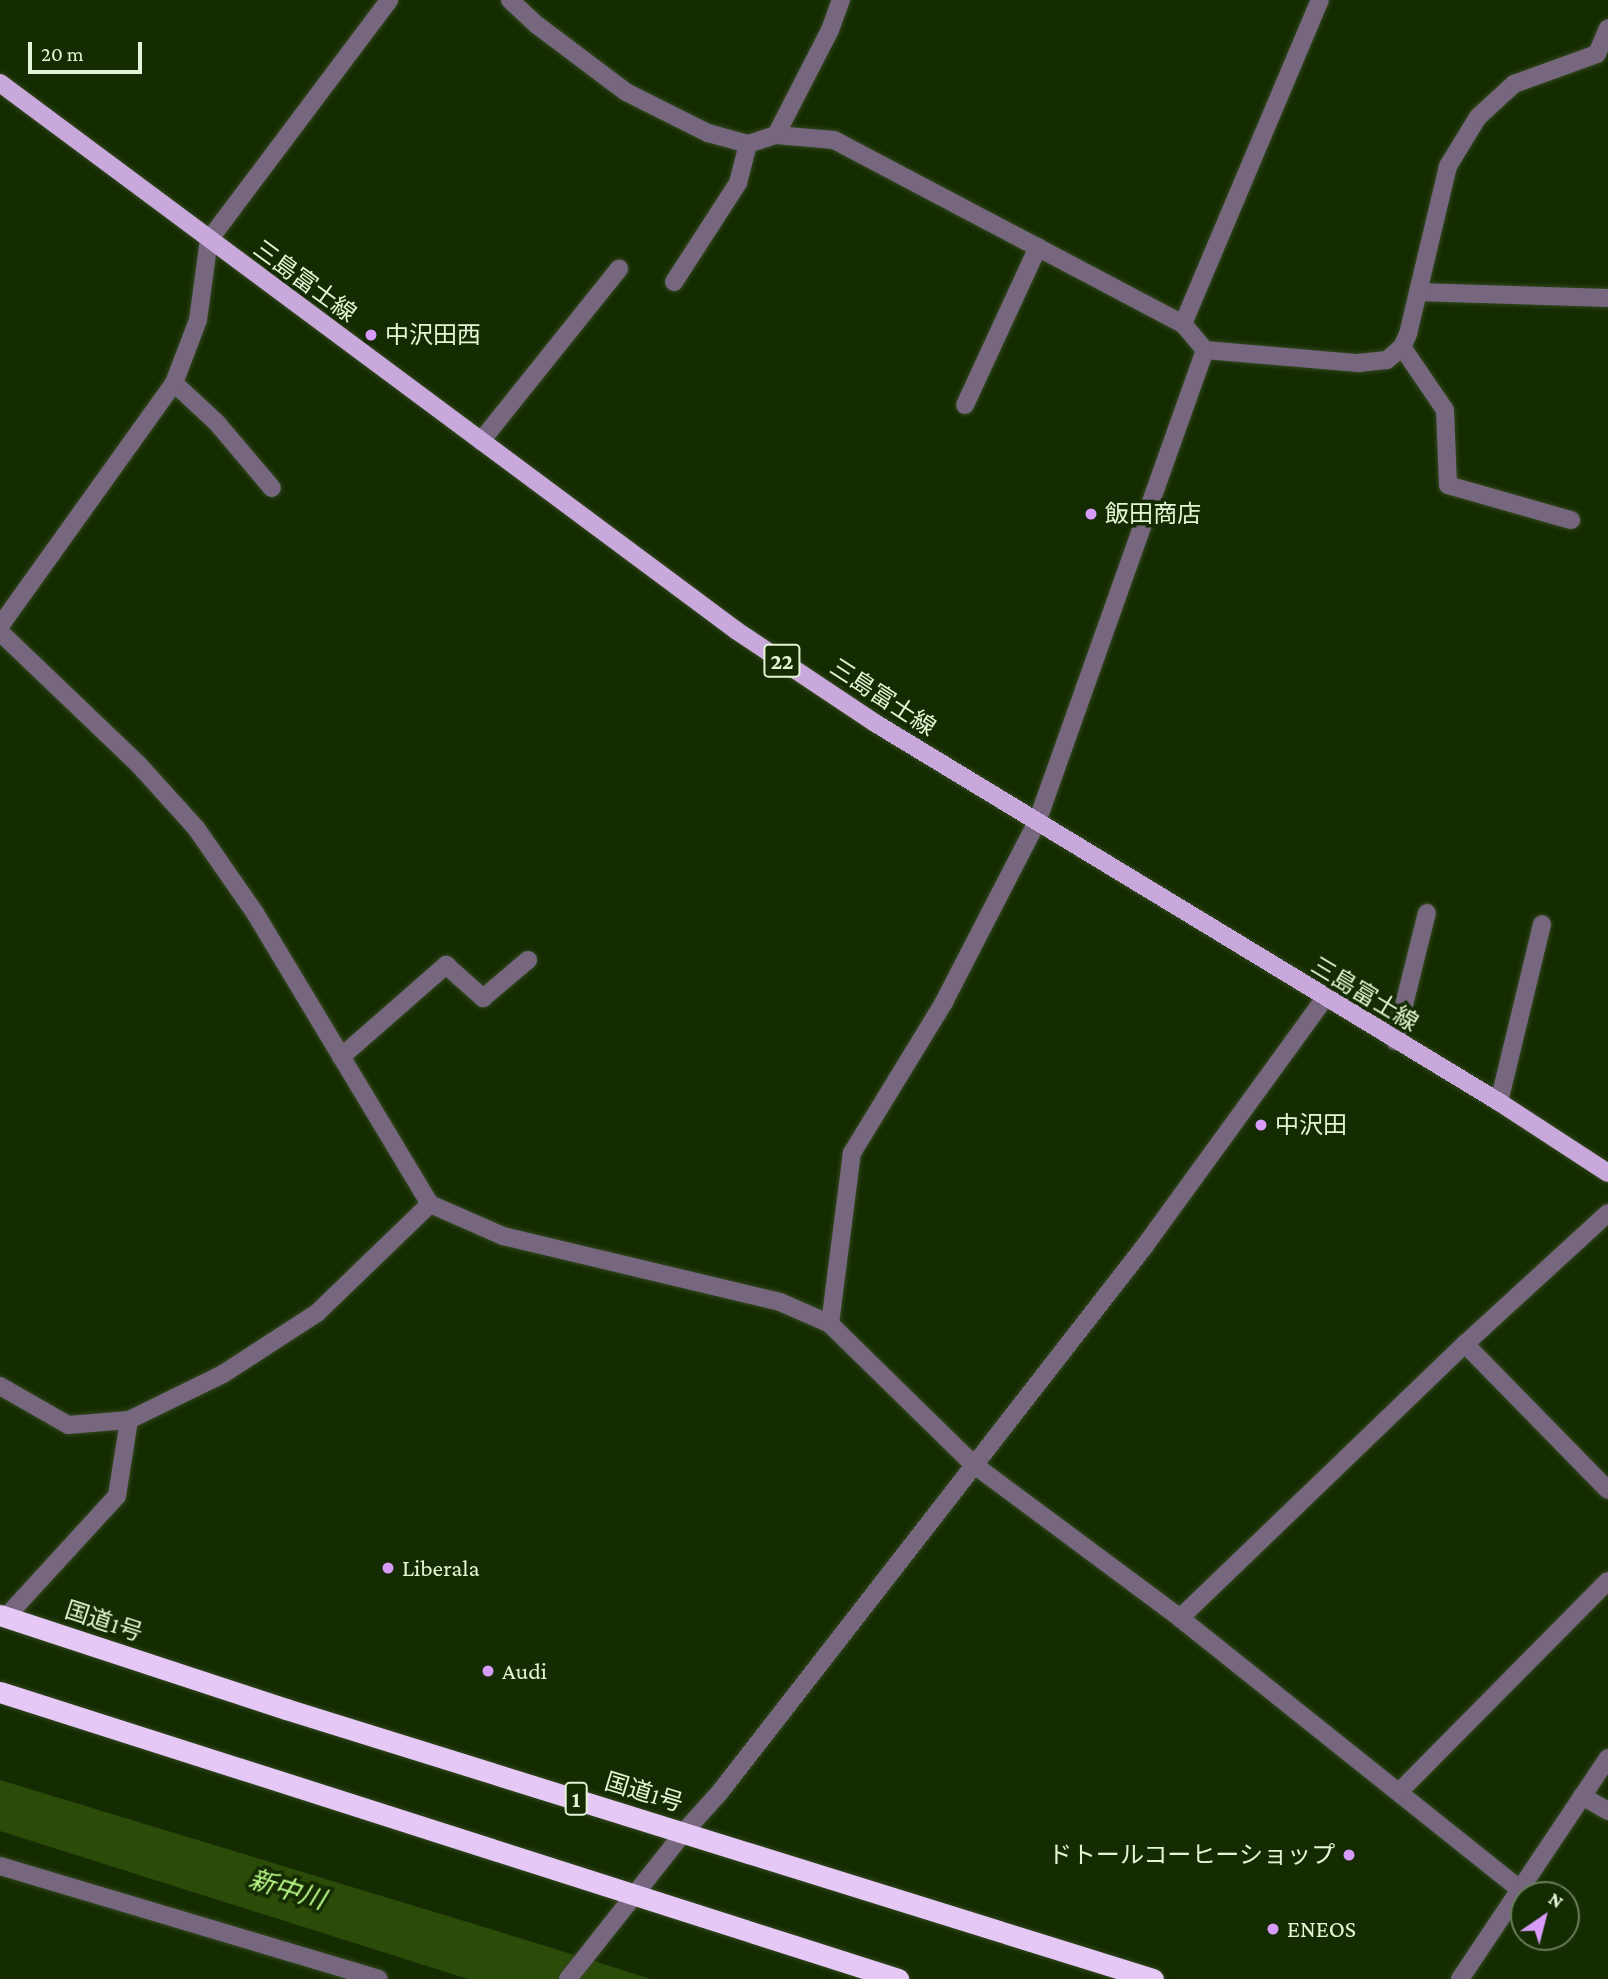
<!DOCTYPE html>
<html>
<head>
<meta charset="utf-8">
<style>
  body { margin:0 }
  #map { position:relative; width:1608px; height:1979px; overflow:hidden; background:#152b01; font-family:"Crimson Pro","Noto Sans JP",serif }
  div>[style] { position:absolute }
  .water>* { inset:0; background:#2b4c08 }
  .roads { filter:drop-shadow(0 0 2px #32471f) drop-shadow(0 0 2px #32471f) }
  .minor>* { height:18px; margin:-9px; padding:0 9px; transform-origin:9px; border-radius:9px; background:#76677f }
  .major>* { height:18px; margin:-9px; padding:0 9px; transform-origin:9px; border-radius:9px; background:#c9a9db }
  .highway>* { height:21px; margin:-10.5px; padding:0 10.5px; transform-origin:10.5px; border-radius:10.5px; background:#e6c8f7 }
  .dots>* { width:19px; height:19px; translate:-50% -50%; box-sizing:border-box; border:4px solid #152b01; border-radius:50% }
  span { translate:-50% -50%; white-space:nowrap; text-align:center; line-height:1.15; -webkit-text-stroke:7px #152b01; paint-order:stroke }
  .shield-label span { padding:2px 5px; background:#152b01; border:2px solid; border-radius:5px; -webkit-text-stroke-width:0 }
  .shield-label { font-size:23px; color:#e3f5d6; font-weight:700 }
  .street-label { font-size:24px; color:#e3f5d6 }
  .poi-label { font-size:24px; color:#e3f5d6 }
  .left { translate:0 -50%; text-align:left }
  .right { translate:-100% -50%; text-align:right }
  .water-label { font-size:26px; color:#bbfb8a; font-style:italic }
  .north { position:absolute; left:1510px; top:1881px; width:70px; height:70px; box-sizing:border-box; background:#152b01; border:2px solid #677c56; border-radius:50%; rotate:35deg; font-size:19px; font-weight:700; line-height:28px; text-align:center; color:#e3f5d6 }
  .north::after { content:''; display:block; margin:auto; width:24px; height:32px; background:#d79bf9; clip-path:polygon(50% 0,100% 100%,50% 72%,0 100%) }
  .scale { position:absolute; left:28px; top:42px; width:114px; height:32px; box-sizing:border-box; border:4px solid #e3f5d6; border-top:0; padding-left:9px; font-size:21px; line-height:24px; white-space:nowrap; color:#e3f5d6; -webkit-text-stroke:5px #152b01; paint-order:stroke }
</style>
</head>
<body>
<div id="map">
  <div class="water">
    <div style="clip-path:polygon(0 1780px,523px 1939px,651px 1979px,468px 1979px,0 1831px)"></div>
  </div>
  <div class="roads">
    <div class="minor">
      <div style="left:510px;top:0;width:37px;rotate:43deg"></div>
      <div style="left:537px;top:25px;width:111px;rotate:37deg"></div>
      <div style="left:626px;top:92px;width:92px;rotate:26.6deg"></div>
      <div style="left:708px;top:133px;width:41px;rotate:15.4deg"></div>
      <div style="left:748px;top:144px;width:29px;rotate:-18deg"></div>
      <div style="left:776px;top:135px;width:58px;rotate:4.9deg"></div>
      <div style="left:834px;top:140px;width:395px;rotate:27.8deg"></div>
      <div style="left:776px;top:135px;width:118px;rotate:-62.8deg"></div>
      <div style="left:830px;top:30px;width:32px;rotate:-70deg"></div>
      <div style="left:674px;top:282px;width:118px;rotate:-57.1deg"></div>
      <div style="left:738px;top:183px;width:40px;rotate:-75.6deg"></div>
      <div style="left:1418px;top:292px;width:190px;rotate:1.8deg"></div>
      <div style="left:1402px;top:347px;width:76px;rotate:55.7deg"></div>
      <div style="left:1445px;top:410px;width:75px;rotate:87.7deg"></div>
      <div style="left:1448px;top:485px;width:128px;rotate:15.9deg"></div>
      <div style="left:1205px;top:350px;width:154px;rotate:4.9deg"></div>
      <div style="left:1358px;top:363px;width:29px;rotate:-6deg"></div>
      <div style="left:1387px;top:360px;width:20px;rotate:-41deg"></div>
      <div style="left:1402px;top:347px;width:14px;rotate:-65deg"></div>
      <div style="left:1408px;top:334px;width:173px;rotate:-76.6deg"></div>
      <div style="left:1448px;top:166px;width:57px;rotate:-58.5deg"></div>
      <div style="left:1478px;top:117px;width:49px;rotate:-42.5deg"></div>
      <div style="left:1514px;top:84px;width:88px;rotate:-19.9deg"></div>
      <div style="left:1597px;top:54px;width:28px;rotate:-67deg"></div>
      <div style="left:174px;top:383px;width:59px;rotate:42.9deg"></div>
      <div style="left:217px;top:423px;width:85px;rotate:49.8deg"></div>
      <div style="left:965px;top:405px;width:174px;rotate:-65.2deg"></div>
      <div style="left:481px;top:441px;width:221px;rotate:-51.3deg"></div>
      <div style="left:0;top:626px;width:299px;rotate:-54.4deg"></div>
      <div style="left:174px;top:383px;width:67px;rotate:-69.1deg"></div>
      <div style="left:198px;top:320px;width:81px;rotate:-82.2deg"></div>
      <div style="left:209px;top:240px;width:300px;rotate:-53.1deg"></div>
      <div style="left:0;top:632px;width:192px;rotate:43.7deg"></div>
      <div style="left:139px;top:765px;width:85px;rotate:47.9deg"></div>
      <div style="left:196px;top:828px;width:103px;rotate:55.2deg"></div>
      <div style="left:255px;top:913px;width:340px;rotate:59deg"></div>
      <div style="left:430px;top:1204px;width:80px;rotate:23.7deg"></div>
      <div style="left:503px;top:1236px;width:285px;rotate:13.4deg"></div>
      <div style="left:780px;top:1302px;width:55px;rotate:23.7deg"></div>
      <div style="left:830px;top:1324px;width:200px;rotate:44.4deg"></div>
      <div style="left:973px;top:1464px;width:258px;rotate:36.6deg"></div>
      <div style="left:1180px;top:1618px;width:438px;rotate:38.6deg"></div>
      <div style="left:1395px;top:1041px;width:132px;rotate:-76deg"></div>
      <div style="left:341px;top:1057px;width:140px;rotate:-41.2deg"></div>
      <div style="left:446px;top:965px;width:50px;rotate:41.7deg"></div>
      <div style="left:483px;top:998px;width:59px;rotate:-40.2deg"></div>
      <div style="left:1499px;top:1102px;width:183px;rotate:-76.4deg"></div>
      <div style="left:830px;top:1324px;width:172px;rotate:-82.7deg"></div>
      <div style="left:852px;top:1153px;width:177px;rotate:-58.6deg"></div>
      <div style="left:944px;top:1002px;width:203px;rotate:-62.7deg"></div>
      <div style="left:1037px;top:822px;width:501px;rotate:-70.41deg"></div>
      <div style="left:1205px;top:350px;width:34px;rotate:-130deg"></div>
      <div style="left:1183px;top:324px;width:352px;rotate:-67.1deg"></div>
      <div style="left:1465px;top:1344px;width:204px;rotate:45.6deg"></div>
      <div style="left:0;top:1386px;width:78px;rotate:29.8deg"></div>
      <div style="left:68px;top:1425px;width:61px;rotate:-4.7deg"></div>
      <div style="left:129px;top:1420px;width:105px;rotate:-26.1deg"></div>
      <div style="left:223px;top:1374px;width:112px;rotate:-33deg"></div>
      <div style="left:317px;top:1313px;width:157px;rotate:-44deg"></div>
      <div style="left:6px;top:1617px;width:164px;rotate:-47.5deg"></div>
      <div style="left:117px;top:1496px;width:77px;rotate:-81deg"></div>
      <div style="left:1180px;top:1618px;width:395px;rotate:-43.9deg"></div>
      <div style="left:1465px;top:1344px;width:194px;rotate:-42.5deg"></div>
      <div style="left:1399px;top:1792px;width:297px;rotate:-45.3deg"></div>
      <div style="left:1582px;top:1796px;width:30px;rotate:30deg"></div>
      <div style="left:0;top:1866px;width:395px;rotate:16.6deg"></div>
      <div style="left:568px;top:1979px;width:187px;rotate:-51.7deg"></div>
      <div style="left:684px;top:1832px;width:54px;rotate:-48deg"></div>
      <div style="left:720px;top:1792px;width:691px;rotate:-52.12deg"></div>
      <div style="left:1144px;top:1247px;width:308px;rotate:-54deg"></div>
      <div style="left:1460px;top:1979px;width:266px;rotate:-56.2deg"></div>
    </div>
    <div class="major">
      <div style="left:0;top:83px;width:918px;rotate:36.63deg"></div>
      <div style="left:737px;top:631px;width:166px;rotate:33.7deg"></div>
      <div style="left:875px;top:723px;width:730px;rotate:31.27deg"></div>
      <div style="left:1499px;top:1102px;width:130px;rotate:33.1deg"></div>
    </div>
    <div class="highway">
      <div style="left:0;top:1615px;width:301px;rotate:18.2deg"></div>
      <div style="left:286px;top:1709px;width:908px;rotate:17.3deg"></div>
      <div style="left:0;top:1692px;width:943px;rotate:17.72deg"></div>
    </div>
  </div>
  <div class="dots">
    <div style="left:371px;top:335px;background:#d79bf9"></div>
    <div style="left:1091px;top:514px;background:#d79bf9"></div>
    <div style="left:1261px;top:1125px;background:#d79bf9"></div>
    <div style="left:388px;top:1568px;background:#d79bf9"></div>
    <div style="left:488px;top:1671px;background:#d79bf9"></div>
    <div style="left:1349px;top:1855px;background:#d79bf9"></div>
    <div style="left:1273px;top:1929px;background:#d79bf9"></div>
  </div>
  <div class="shield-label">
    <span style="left:782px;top:661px">22</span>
    <span style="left:576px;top:1799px">1</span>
  </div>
  <div class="street-label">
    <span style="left:305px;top:281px;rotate:36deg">三島富士線</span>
    <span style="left:883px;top:697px;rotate:33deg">三島富士線</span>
    <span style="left:1365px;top:994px;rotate:31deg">三島富士線</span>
    <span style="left:104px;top:1621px;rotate:18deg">国道1号</span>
    <span style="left:644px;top:1792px;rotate:17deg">国道1号</span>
  </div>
  <div class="poi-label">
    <span class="left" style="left:385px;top:335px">中沢田西</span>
    <span class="left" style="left:1105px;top:514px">飯田商店</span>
    <span class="left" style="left:1275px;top:1125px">中沢田</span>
    <span class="left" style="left:402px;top:1568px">Liberala</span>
    <span class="left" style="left:502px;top:1671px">Audi</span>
    <span class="right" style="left:1335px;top:1855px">ドトールコーヒーショップ</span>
    <span class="left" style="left:1287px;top:1929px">ENEOS</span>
  </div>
  <div class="water-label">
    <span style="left:287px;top:1890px;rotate:17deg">新中川</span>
  </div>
  <div class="north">N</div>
  <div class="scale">20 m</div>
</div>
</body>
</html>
